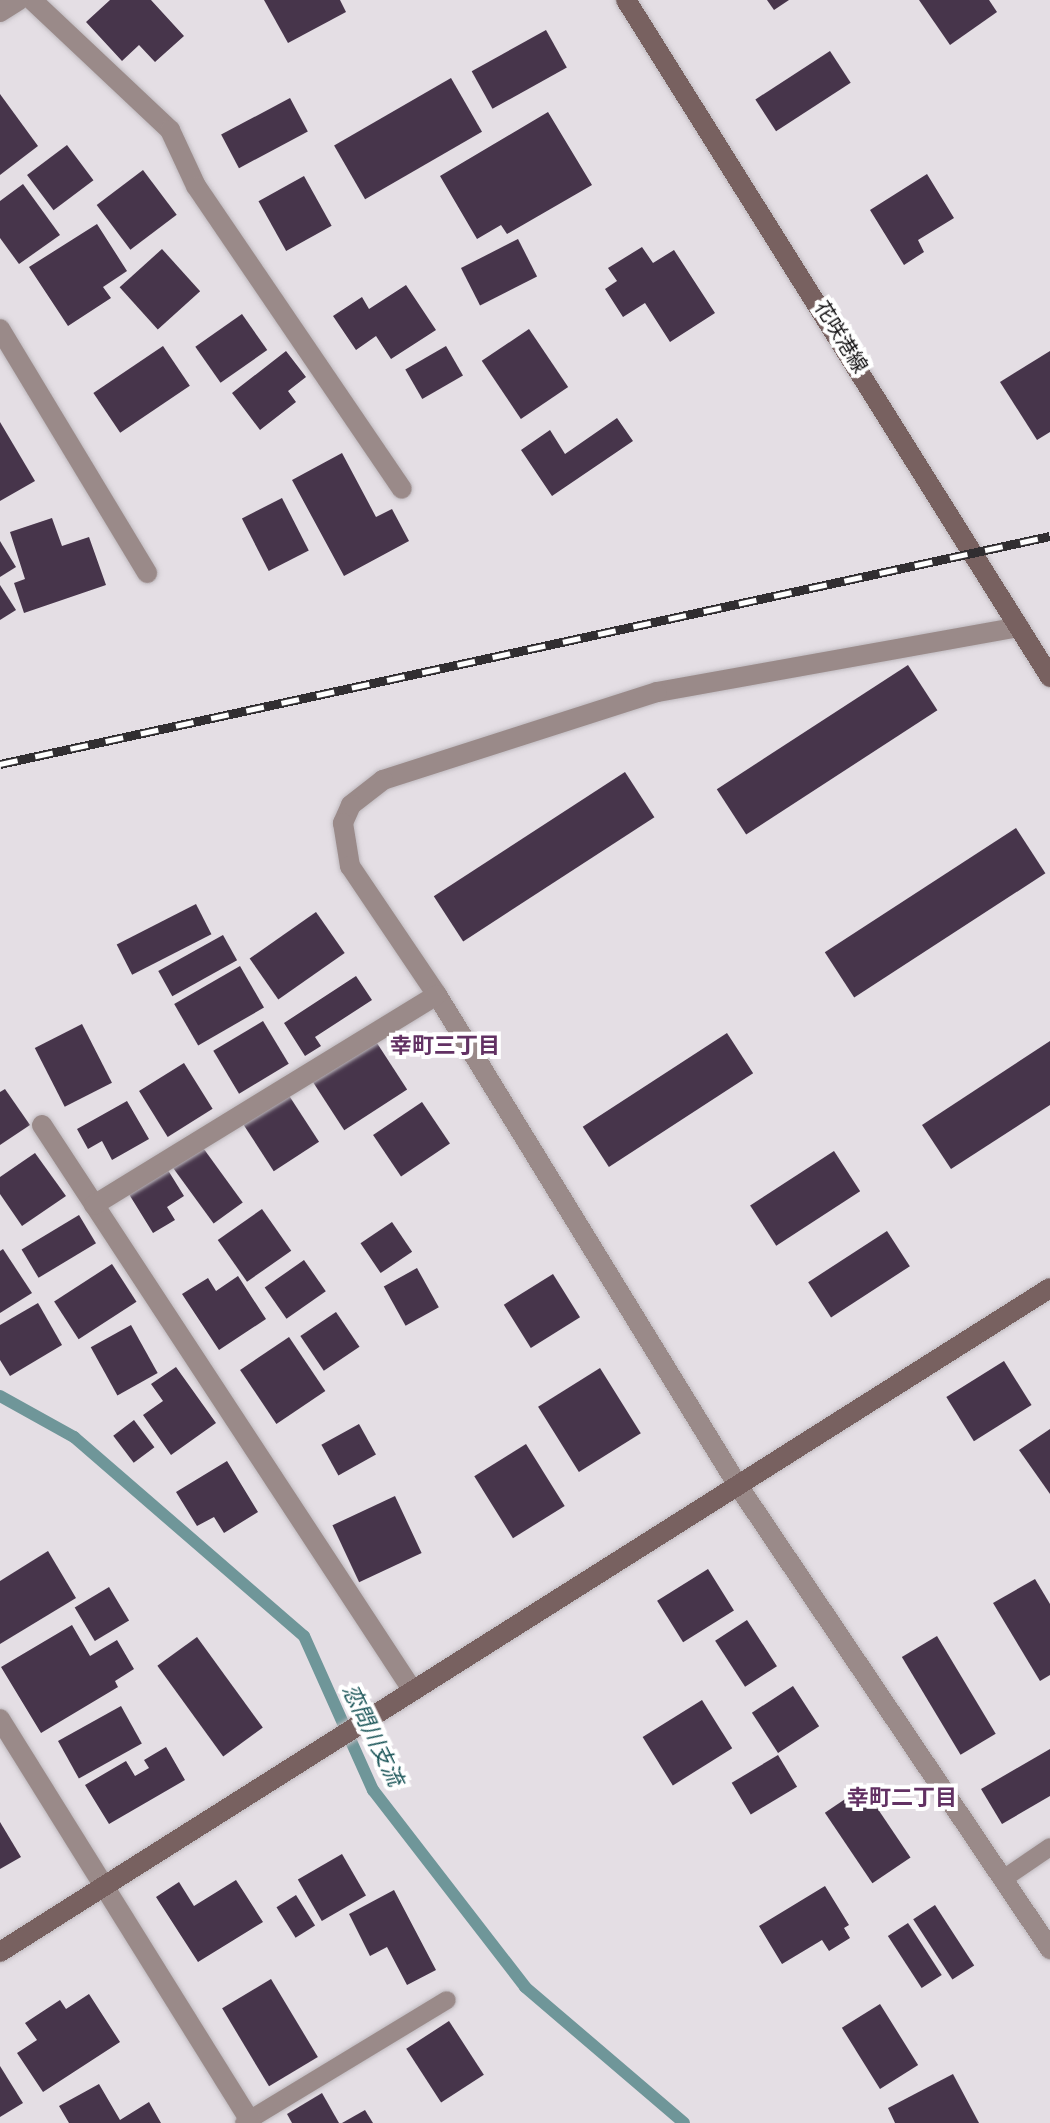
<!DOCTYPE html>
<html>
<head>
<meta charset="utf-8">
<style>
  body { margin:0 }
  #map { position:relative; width:1050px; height:2123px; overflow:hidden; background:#e4dee4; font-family:"PT Sans","Noto Sans JP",sans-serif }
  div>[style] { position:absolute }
  .stream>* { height:12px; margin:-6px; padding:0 6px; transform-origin:6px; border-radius:6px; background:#6f9699 }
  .building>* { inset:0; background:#47354b; transform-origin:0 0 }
  .roads { filter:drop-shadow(0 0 2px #beb9be) drop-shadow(0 0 2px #beb9be) }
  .lane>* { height:18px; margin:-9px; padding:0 9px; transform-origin:9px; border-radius:9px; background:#9a8a89 }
  .street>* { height:20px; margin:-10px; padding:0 10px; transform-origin:10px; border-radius:10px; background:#9a8a89 }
  .secondary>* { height:20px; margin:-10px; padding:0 10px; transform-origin:10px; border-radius:10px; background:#786160 }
  .rail>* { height:9px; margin-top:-4.5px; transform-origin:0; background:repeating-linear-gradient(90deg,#fff 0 18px,#312e31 0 36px); box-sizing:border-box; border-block:2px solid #312e31 }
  span { translate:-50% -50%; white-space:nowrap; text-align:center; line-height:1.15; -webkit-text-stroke:8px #fff; paint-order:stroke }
  .street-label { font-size:20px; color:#110f11 }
  .neighbourhood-label { font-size:22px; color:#623163; font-weight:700 }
  .water-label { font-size:22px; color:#1b5558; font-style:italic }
</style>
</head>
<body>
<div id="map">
  <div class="stream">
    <div style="left:0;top:1396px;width:85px;rotate:29deg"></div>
    <div style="left:74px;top:1437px;width:304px;rotate:40.9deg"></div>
    <div style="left:304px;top:1636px;width:169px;rotate:65.9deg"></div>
    <div style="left:373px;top:1790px;width:249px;rotate:52.3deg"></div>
    <div style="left:525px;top:1987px;width:209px;rotate:40.5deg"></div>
  </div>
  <div class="building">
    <div style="clip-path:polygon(110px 0,151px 0,184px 36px,155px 62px,139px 45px,122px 61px,86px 22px)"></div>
    <div style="clip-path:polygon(264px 0,340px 0,346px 12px,288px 43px)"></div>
    <div style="clip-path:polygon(767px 0,789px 0,774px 10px)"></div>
    <div style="clip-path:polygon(919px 0,989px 0,997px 12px,950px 45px)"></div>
    <div style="left:546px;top:30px;width:43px;height:85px;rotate:61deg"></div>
    <div style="left:830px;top:51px;width:38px;height:89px;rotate:57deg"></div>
    <div style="left:451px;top:78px;width:62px;height:135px;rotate:60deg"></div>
    <div style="clip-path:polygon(0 94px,38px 146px,0 175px)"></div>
    <div style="left:290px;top:98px;width:38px;height:78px;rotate:62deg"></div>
    <div style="clip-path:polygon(548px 112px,592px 185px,507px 234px,501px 225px,477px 239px,440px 176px)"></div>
    <div style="left:67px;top:145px;width:44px;height:50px;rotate:53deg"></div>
    <div style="left:143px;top:170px;width:56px;height:58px;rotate:53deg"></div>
    <div style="clip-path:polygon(927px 174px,954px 218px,918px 240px,924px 252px,904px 265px,870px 210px)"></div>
    <div style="left:304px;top:176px;width:57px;height:52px;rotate:61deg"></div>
    <div style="clip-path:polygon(23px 184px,60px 235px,19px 264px,0 238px,0 201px)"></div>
    <div style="clip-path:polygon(97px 224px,127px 271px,103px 287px,111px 298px,68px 326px,29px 267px)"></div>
    <div style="left:518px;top:239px;width:42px;height:64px;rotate:63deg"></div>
    <div style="clip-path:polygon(642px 247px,653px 263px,674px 250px,715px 313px,670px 342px,645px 303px,623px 317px,605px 289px,617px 281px,608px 268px)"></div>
    <div style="left:162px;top:249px;width:57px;height:57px;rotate:48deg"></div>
    <div style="clip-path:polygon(406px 285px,436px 330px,391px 359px,376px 336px,356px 350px,333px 316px,362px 297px,369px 309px)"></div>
    <div style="left:242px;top:314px;width:44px;height:57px;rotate:55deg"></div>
    <div style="left:529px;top:329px;width:70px;height:57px;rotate:56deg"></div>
    <div style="left:163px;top:346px;width:48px;height:84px;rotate:56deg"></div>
    <div style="left:446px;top:346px;width:34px;height:47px;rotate:60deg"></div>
    <div style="clip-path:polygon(286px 351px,306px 377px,288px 391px,296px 402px,260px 430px,232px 393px)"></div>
    <div style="clip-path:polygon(1050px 351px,1050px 432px,1037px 440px,1000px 382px)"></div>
    <div style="clip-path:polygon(617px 418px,633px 441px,552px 496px,521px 450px,550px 430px,565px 454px)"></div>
    <div style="clip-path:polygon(0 422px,35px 481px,0 501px)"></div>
    <div style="clip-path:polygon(342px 453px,376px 517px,392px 509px,409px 541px,344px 576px,292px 480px)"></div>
    <div style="left:282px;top:498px;width:59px;height:45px;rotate:63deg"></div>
    <div style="clip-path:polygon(52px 518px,62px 546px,89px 537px,106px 585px,24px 613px,14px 583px,25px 579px,10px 532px)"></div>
    <div style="clip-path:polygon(0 541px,16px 567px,0 577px)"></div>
    <div style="clip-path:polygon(0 585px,16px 610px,0 620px)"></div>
    <div style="left:908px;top:665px;width:54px;height:228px;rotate:57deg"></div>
    <div style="left:625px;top:772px;width:54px;height:228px;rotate:57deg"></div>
    <div style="left:1016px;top:828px;width:54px;height:228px;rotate:57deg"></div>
    <div style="left:196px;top:904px;width:34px;height:89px;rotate:63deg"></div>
    <div style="left:316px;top:912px;width:50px;height:81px;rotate:55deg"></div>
    <div style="left:223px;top:935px;width:29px;height:74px;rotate:61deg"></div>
    <div style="left:240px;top:966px;width:48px;height:76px;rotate:60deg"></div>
    <div style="clip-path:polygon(356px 976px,372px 1000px,315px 1037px,321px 1046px,305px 1056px,284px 1023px)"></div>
    <div style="left:263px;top:1021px;width:50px;height:58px;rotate:59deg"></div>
    <div style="left:82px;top:1024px;width:66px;height:53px;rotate:63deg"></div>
    <div style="left:727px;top:1033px;width:48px;height:172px;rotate:57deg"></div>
    <div style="left:375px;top:1040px;width:59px;height:75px;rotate:57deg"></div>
    <div style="clip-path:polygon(1050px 1041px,1050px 1105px,951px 1169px,922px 1125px)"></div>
    <div style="left:184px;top:1063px;width:54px;height:53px;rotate:58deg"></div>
    <div style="clip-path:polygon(5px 1089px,30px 1125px,0 1145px,0 1092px)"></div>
    <div style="left:288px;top:1094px;width:57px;height:54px;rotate:57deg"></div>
    <div style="clip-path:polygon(127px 1101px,149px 1139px,112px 1160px,102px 1141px,88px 1149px,77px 1129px)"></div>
    <div style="left:422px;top:1102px;width:50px;height:59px;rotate:56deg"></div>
    <div style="left:201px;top:1145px;width:71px;height:36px;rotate:54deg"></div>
    <div style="left:834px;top:1151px;width:48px;height:100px;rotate:57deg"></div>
    <div style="clip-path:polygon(35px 1153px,66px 1196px,22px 1226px,0 1194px,0 1177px)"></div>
    <div style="clip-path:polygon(166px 1167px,184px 1196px,167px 1207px,175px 1220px,153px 1233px,127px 1191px)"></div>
    <div style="left:262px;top:1209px;width:51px;height:54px;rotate:55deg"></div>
    <div style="left:79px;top:1215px;width:33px;height:67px;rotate:59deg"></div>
    <div style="left:392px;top:1222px;width:36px;height:38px;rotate:56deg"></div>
    <div style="left:887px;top:1231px;width:42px;height:94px;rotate:57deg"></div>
    <div style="clip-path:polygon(3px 1249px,32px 1293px,0 1313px,0 1251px)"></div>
    <div style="left:304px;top:1260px;width:38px;height:48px;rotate:55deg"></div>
    <div style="left:112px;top:1264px;width:45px;height:69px;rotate:57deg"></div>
    <div style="left:417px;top:1268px;width:45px;height:38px;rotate:61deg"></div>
    <div style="left:553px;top:1274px;width:51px;height:58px;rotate:58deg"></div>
    <div style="clip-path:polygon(238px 1276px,266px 1319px,219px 1350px,182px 1294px,208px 1278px,216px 1291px)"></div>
    <div style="clip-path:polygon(38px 1303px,62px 1345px,10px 1376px,0 1360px,0 1325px)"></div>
    <div style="left:336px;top:1312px;width:42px;height:43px;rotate:56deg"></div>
    <div style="left:131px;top:1325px;width:55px;height:46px;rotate:61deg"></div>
    <div style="left:289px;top:1337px;width:65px;height:59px;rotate:56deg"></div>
    <div style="left:1004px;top:1361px;width:52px;height:68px;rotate:58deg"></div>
    <div style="clip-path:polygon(176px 1367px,216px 1423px,171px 1455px,143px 1415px,163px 1401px,151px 1384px)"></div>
    <div style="left:600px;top:1368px;width:77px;height:73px;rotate:58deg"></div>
    <div style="left:134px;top:1420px;width:34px;height:26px;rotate:53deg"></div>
    <div style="left:359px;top:1424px;width:35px;height:43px;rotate:61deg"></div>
    <div style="clip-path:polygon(1050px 1429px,1050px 1494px,1019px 1450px)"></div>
    <div style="left:526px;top:1444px;width:73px;height:61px;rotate:58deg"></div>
    <div style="clip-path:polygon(227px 1461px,258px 1512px,224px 1533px,214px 1517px,197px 1526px,176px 1492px)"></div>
    <div style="left:395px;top:1496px;width:63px;height:69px;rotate:65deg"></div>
    <div style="clip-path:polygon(48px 1551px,76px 1598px,0 1644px,0 1581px)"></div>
    <div style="left:708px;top:1569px;width:49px;height:60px;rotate:58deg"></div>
    <div style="clip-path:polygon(1035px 1579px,1050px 1604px,1050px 1675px,1040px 1681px,993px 1603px)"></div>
    <div style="left:109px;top:1587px;width:39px;height:40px;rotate:59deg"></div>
    <div style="left:747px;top:1620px;width:55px;height:38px;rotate:57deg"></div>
    <div style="clip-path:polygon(72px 1625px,90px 1656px,117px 1640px,134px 1669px,115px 1681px,118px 1687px,41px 1733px,1px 1667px)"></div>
    <div style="left:937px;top:1636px;width:114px;height:41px;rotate:59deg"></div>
    <div style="left:197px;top:1637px;width:112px;height:49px;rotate:54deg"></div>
    <div style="left:793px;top:1686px;width:48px;height:49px;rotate:57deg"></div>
    <div style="left:702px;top:1700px;width:57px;height:70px;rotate:58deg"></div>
    <div style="left:121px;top:1706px;width:43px;height:72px;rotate:61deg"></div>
    <div style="clip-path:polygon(166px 1747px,185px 1780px,109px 1824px,85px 1785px,126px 1761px,135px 1776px,149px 1768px,144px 1760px)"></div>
    <div style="clip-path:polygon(1050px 1749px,1050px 1796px,1002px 1824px,981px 1789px)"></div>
    <div style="left:778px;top:1755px;width:37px;height:54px;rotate:59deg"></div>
    <div style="left:863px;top:1787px;width:85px;height:46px;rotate:56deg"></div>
    <div style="clip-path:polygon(0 1822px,21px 1857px,0 1869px)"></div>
    <div style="left:342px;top:1854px;width:48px;height:51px;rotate:60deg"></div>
    <div style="clip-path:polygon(236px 1880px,263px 1922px,198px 1962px,156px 1897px,179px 1882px,194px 1906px)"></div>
    <div style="clip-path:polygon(825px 1886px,849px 1925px,844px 1928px,850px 1938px,829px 1951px,822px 1940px,782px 1964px,759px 1926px)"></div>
    <div style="clip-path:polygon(394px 1890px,436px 1970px,407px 1985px,387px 1947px,370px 1956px,349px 1914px)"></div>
    <div style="left:296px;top:1895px;width:36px;height:23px;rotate:58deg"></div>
    <div style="left:935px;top:1905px;width:72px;height:26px;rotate:57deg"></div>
    <div style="left:908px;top:1923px;width:62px;height:24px;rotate:57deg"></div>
    <div style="left:271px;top:1979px;width:91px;height:57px;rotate:59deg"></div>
    <div style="clip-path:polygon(89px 1994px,120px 2042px,43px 2092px,17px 2053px,37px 2040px,25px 2023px,60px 2000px,66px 2009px)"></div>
    <div style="left:880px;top:2004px;width:72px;height:45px;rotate:58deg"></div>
    <div style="left:449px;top:2021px;width:64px;height:51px;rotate:57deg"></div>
    <div style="clip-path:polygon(0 2066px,23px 2103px,0 2117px)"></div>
    <div style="clip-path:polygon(953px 2074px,979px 2123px,895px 2123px,888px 2108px)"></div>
    <div style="clip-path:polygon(99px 2084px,120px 2120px,149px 2102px,161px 2123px,69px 2123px,59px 2106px)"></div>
    <div style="clip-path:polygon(322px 2093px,339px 2123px,292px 2123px,287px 2114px)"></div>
    <div style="clip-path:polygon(365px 2110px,373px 2123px,342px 2123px)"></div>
  </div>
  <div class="roads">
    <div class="lane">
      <div style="left:1006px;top:1877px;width:53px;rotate:-34.3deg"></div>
      <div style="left:244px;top:2123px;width:237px;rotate:-31.2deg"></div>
    </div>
    <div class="street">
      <div style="left:32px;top:0;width:190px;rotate:43.3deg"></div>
      <div style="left:170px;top:130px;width:62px;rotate:65.1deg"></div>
      <div style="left:196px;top:186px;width:366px;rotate:55.8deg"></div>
      <div style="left:0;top:12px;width:22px;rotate:-32deg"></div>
      <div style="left:0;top:329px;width:285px;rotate:58.9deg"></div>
      <div style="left:1019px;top:627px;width:368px;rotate:169.8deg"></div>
      <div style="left:657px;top:692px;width:288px;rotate:162.2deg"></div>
      <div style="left:383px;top:780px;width:41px;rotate:142deg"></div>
      <div style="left:351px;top:805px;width:20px;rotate:114deg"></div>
      <div style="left:343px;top:823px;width:44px;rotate:80.8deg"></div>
      <div style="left:350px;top:866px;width:156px;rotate:56deg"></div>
      <div style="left:437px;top:995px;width:574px;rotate:58.47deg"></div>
      <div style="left:737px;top:1484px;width:561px;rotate:56.05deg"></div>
      <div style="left:42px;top:1125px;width:673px;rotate:56.76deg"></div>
      <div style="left:94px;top:1205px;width:402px;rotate:-31.5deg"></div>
      <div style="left:0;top:1719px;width:476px;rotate:58.1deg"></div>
    </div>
    <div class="secondary">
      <div style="left:626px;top:0;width:799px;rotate:57.94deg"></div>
      <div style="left:0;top:1952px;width:1242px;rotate:-32.31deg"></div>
    </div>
  </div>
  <div class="rail">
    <div style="left:0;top:764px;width:1074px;rotate:-12.25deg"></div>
  </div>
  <div class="street-label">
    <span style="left:841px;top:337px;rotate:58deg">花咲港線</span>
  </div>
  <div class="neighbourhood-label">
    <span style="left:445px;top:1046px">幸町三丁目</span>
    <span style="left:902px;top:1798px">幸町二丁目</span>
  </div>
  <div class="water-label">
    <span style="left:373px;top:1735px;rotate:64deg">恋問川支流</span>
  </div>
</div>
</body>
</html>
